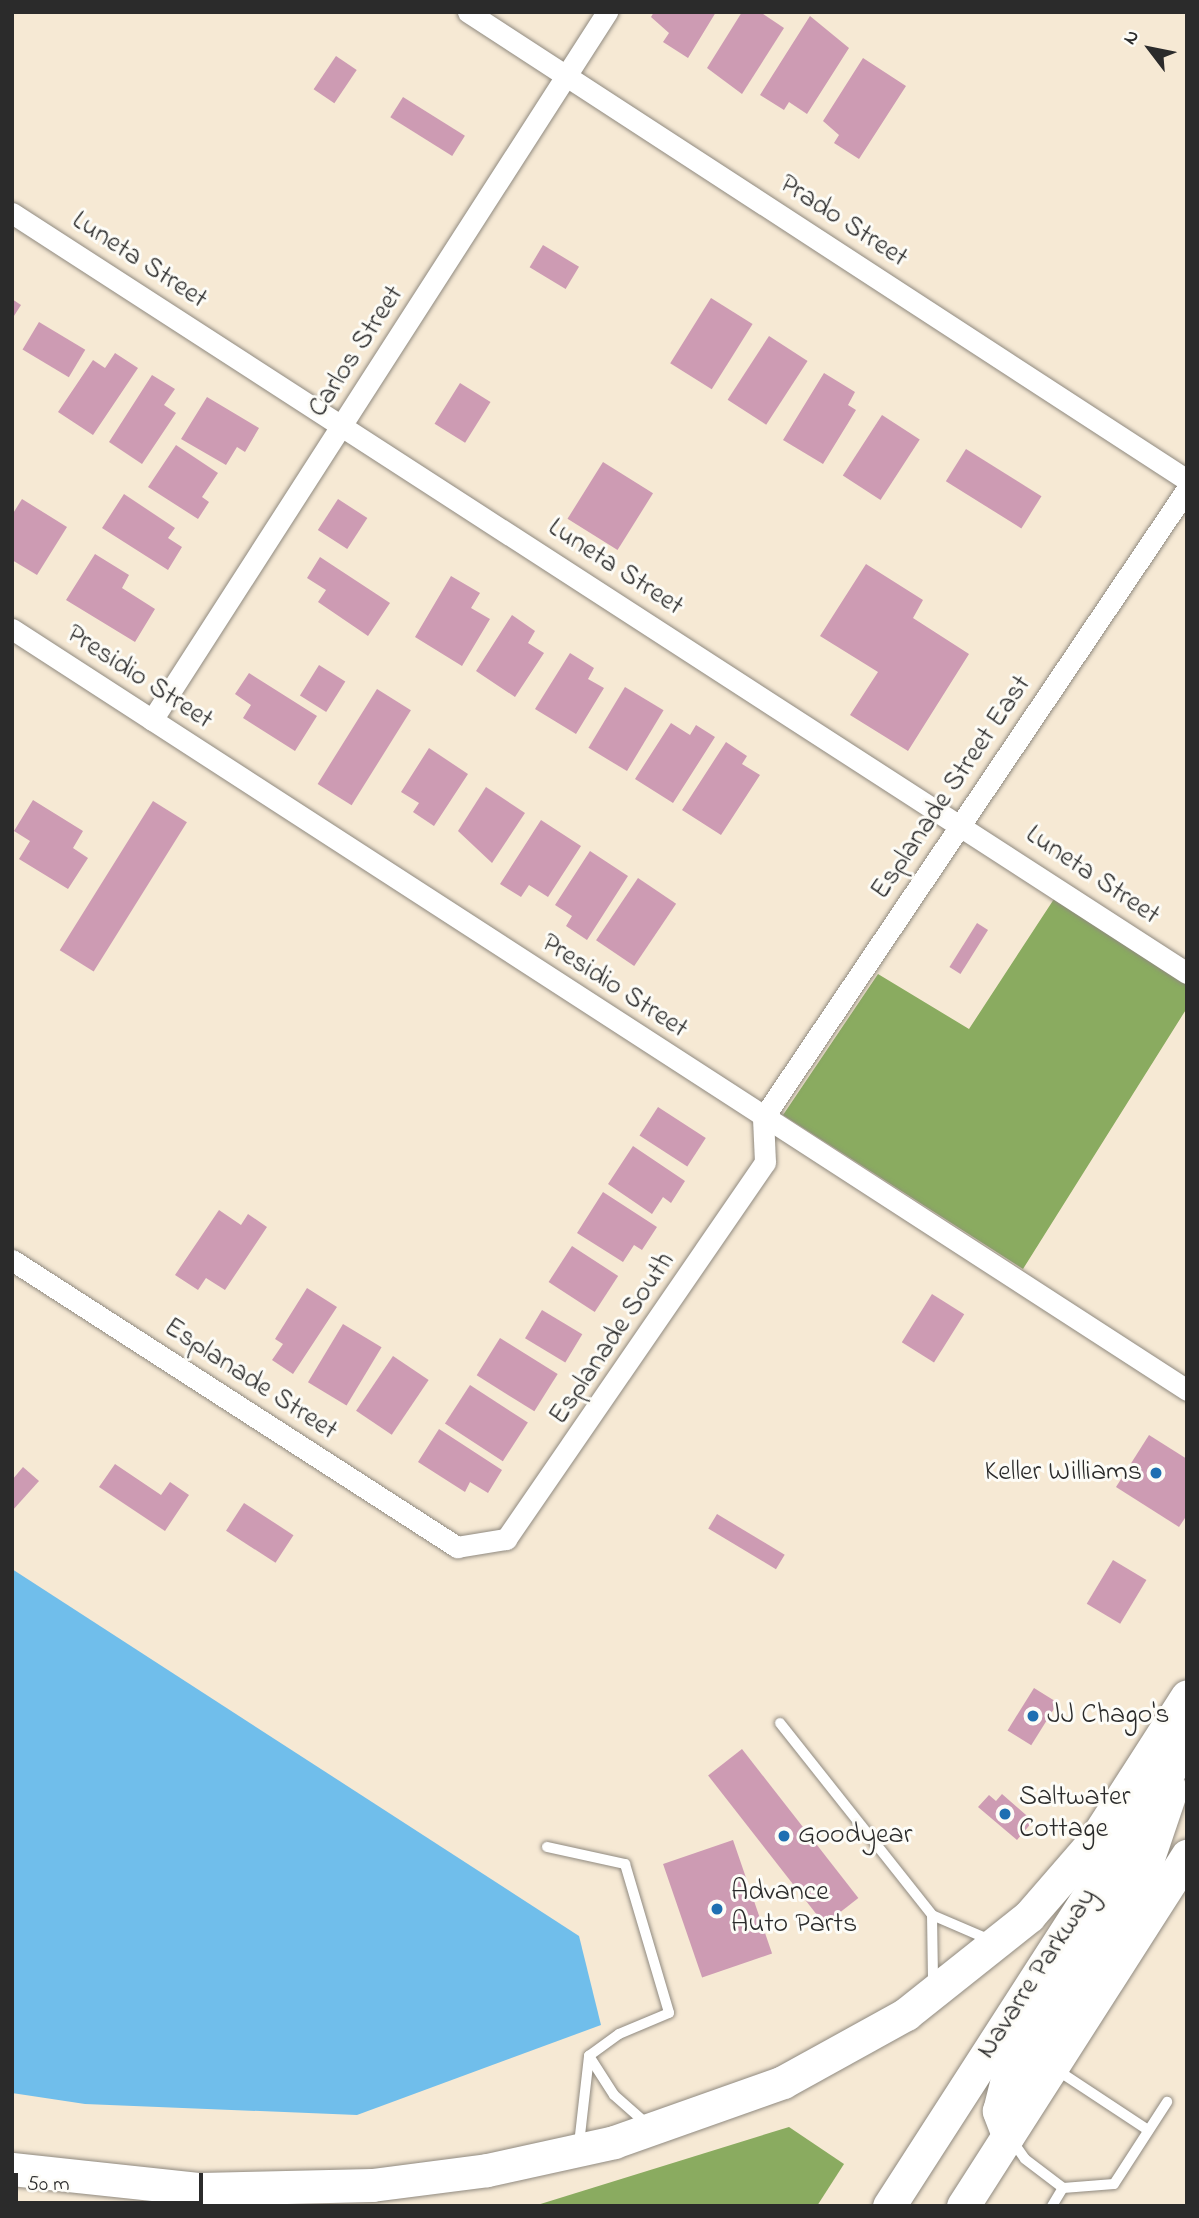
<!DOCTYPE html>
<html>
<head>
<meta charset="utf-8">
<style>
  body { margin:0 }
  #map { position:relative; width:1199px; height:2218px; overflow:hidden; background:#f6e9d4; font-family:"Indie Flower",sans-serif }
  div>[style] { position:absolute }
  .forest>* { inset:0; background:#8aab60 }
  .water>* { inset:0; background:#70beeb }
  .building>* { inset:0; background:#cd9bb3; transform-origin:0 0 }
  .roads { filter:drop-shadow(0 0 2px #908a80) drop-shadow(0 0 2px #908a80) }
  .service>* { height:10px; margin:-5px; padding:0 5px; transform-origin:5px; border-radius:5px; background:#fff }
  .minor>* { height:21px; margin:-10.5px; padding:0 10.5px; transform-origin:10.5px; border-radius:10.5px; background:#fff }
  .trunk>* { height:33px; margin:-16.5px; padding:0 16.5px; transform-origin:16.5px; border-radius:16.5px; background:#fff }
  .dots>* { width:19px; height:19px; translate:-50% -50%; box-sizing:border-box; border:4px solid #fdfcf7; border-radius:50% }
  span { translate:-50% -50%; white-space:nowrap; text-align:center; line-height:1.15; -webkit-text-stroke:6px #fdfcf7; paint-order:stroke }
  .street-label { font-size:28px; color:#2b2b2b }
  .poi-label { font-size:28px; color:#2b2b2b }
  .right { translate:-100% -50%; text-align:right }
  .left { translate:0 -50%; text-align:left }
  .frame { position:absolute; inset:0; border:14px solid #2b2b2b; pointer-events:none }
  .north { position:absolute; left:1115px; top:14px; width:70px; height:70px; -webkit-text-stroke:5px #fdfcf7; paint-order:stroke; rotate:302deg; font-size:19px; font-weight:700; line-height:28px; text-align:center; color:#2b2b2b }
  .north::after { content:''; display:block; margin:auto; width:24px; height:32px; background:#2b2b2b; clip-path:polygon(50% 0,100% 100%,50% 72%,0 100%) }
  .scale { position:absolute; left:14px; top:2173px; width:189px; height:32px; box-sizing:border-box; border:4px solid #2b2b2b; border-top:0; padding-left:9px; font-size:21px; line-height:24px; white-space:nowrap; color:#2b2b2b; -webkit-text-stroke:5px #fdfcf7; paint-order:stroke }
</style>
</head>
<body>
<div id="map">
  <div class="forest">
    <div style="clip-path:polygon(1054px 899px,1187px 985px,1187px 1008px,1023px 1269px,783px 1115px,878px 974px,969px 1029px)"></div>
    <div style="clip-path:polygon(789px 2127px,844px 2164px,817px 2206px,534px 2206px)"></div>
  </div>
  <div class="water">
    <div style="clip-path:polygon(12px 1569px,579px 1936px,601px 2025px,357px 2115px,85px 2104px,12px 2093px)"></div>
  </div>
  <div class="building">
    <div style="clip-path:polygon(654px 12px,716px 12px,688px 58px,663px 42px,669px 33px,651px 17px)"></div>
    <div style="clip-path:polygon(742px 12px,760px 12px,784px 28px,742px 94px,707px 68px)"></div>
    <div style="clip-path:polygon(810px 16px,849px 48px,807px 114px,789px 102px,784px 110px,760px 95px)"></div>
    <div style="left:336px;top:56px;width:25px;height:40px;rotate:34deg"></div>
    <div style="clip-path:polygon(863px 58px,906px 86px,859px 159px,834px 143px,839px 135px,823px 121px)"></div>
    <div style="left:403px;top:97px;width:73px;height:24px;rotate:32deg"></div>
    <div style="left:543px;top:245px;width:42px;height:26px;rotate:31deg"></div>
    <div style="left:711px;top:298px;width:49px;height:77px;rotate:32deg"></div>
    <div style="clip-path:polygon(12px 299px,21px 305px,12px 319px)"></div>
    <div style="left:39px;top:322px;width:54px;height:32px;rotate:31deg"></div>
    <div style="left:769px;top:336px;width:46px;height:76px;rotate:33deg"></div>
    <div style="clip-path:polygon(115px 353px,138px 368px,93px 435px,58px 412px,93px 360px,105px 368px)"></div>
    <div style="clip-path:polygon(824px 373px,855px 392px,848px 405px,856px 410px,823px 464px,783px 440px)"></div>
    <div style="clip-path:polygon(152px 375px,175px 389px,164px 405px,176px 413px,142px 464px,109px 442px)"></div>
    <div style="left:460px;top:383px;width:36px;height:48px;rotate:32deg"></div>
    <div style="clip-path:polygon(207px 397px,259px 428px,245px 452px,237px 447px,226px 465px,181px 439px)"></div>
    <div style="left:882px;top:415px;width:45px;height:72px;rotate:33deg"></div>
    <div style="clip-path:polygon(176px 445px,218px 473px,202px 497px,209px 502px,198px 519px,148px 487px)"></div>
    <div style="left:966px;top:449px;width:89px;height:38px;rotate:32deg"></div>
    <div style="left:603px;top:462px;width:59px;height:67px;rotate:32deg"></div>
    <div style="clip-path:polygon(124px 494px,175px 528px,168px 538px,182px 547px,168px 570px,102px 528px)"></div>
    <div style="clip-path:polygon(22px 499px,67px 527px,37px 575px,12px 560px,12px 515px)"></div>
    <div style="left:338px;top:499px;width:35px;height:37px;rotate:33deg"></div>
    <div style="clip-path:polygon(95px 554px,129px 575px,122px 588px,155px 609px,135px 642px,66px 600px)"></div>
    <div style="clip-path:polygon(320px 557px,390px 603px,368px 636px,318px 602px,326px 590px,307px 578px)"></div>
    <div style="clip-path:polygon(866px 564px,923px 600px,913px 618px,969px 654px,908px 751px,850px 715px,878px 672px,820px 636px)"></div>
    <div style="clip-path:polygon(451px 576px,480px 593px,471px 608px,490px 619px,462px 666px,415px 637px)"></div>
    <div style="clip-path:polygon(512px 615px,535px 631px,528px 643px,544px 653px,515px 697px,476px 671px)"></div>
    <div style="clip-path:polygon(570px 653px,594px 668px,588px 679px,604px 688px,576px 734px,535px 709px)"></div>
    <div style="left:319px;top:665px;width:31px;height:36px;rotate:32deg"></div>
    <div style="clip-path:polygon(249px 673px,317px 716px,295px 751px,243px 718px,251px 705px,235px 694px)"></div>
    <div style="left:625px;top:687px;width:45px;height:71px;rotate:31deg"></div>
    <div style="left:377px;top:689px;width:40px;height:112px;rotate:32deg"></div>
    <div style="clip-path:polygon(671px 723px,690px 735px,696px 725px,715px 737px,673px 803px,635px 779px)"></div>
    <div style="clip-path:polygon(726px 742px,747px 756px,742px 764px,760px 775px,721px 835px,682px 810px)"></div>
    <div style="clip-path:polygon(429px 748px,468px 774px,434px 826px,413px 812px,419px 803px,401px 792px)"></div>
    <div style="clip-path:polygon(486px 787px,525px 813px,492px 863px,458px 831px)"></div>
    <div style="clip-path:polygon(33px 800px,83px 831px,73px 848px,88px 858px,68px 889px,19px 859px,30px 841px,14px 831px)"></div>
    <div style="left:153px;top:801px;width:40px;height:176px;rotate:32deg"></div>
    <div style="clip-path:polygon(541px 820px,581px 846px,548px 897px,529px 885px,521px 897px,500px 884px)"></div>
    <div style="clip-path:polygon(590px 851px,628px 876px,587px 940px,566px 926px,572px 916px,555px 905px)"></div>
    <div style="left:638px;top:878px;width:46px;height:75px;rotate:34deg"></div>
    <div style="left:977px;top:923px;width:13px;height:52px;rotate:32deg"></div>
    <div style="left:658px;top:1107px;width:57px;height:34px;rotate:33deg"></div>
    <div style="clip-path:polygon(633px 1146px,685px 1181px,671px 1203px,663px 1197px,652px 1214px,608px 1184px)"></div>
    <div style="clip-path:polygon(603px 1192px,657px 1227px,642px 1250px,634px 1245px,623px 1262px,577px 1233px)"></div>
    <div style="clip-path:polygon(219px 1210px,241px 1225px,248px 1214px,267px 1227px,225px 1290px,206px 1278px,198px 1290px,175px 1275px)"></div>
    <div style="left:572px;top:1246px;width:55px;height:43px;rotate:33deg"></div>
    <div style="clip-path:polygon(307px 1288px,337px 1307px,293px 1374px,272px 1360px,283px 1344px,275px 1339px)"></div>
    <div style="left:932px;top:1294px;width:38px;height:57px;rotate:32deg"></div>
    <div style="left:542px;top:1310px;width:47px;height:33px;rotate:31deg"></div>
    <div style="left:343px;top:1324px;width:45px;height:68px;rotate:31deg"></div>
    <div style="left:500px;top:1338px;width:68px;height:44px;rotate:32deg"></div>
    <div style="left:393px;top:1356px;width:43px;height:66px;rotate:34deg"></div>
    <div style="left:470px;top:1385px;width:69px;height:46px;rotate:33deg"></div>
    <div style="clip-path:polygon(439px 1429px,502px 1470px,488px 1493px,470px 1482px,465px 1492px,418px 1462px)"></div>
    <div style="clip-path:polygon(1149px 1435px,1187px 1459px,1187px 1515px,1179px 1527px,1116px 1487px)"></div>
    <div style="clip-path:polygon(115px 1464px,161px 1495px,170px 1482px,189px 1495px,165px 1531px,99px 1487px)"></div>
    <div style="clip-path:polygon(23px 1467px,39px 1481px,12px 1511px,12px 1480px)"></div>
    <div style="left:244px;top:1503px;width:59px;height:33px;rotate:33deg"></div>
    <div style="left:717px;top:1514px;width:79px;height:17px;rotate:31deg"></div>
    <div style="left:1113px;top:1560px;width:39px;height:51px;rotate:31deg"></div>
    <div style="left:1034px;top:1688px;width:28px;height:50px;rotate:32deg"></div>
    <div style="left:742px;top:1749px;width:189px;height:43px;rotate:52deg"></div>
    <div style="clip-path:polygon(1002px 1794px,1033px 1821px,1017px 1840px,978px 1807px,989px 1795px,996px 1801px)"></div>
    <div style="left:733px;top:1840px;width:120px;height:74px;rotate:71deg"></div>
  </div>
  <div class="roads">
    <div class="service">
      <div style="left:780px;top:1723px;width:245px;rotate:51.6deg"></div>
      <div style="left:932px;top:1915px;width:63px;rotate:23.3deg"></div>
      <div style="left:547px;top:1847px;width:80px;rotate:12.3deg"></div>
      <div style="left:625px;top:1864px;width:155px;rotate:73.5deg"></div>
      <div style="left:669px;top:2013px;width:54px;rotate:157.2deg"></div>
      <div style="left:619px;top:2034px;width:37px;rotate:144deg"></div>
      <div style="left:932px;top:1915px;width:67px;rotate:89.1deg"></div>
      <div style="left:1054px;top:2068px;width:113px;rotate:33.4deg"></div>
      <div style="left:1011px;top:2139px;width:24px;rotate:55deg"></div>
      <div style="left:1025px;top:2159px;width:48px;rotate:37.3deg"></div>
      <div style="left:1063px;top:2188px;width:51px;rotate:-4.5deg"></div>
      <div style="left:1114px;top:2184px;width:98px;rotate:-57.1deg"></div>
      <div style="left:579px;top:2144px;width:89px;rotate:-83.5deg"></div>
      <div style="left:589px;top:2056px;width:46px;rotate:57.3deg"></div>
      <div style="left:614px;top:2095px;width:45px;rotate:41.4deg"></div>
      <div style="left:1052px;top:2206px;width:21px;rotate:-59deg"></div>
    </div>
    <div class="minor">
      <div style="left:468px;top:12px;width:858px;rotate:33.06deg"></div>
      <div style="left:12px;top:213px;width:1399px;rotate:32.9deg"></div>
      <div style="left:12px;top:629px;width:1400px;rotate:32.93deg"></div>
      <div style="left:152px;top:720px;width:842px;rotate:-57.27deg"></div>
      <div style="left:12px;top:1260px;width:530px;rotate:32.82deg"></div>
      <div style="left:457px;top:1547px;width:50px;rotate:-9.3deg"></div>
      <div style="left:506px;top:1539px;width:457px;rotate:-55.5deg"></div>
      <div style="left:765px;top:1162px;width:44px;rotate:-92.6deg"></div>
      <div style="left:763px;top:1118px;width:759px;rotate:-56.02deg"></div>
    </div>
    <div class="trunk">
      <div style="left:1008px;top:2135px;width:26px;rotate:-111deg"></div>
      <div style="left:999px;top:2111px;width:33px;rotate:-76deg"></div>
      <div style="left:1007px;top:2079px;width:262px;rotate:-57.5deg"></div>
      <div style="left:1148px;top:1858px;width:72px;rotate:-71.3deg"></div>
      <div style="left:12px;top:2169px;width:189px;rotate:6.1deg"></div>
      <div style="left:200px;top:2189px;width:172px;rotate:-1.3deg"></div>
      <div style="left:372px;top:2185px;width:116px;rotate:-7.4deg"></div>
      <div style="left:487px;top:2170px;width:130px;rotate:-12.4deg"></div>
      <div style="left:614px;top:2142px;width:179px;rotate:-19.5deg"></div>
      <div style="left:783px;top:2082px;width:141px;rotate:-28.9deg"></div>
      <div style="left:906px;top:2014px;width:157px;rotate:-38.5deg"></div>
      <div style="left:1029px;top:1916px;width:99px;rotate:-49.1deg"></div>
      <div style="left:1094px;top:1841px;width:172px;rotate:-57.3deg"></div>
      <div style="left:889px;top:2206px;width:551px;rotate:-57.23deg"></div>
      <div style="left:963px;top:2206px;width:416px;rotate:-57.4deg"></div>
    </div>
  </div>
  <div class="dots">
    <div style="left:1156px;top:1473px;background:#1f6fb2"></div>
    <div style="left:1033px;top:1716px;background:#1f6fb2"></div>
    <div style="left:1005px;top:1814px;background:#1f6fb2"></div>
    <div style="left:784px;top:1836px;background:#1f6fb2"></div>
    <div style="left:717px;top:1909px;background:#1f6fb2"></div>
  </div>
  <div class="street-label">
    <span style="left:843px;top:222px;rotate:33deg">Prado Street</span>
    <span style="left:139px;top:261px;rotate:33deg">Luneta Street</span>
    <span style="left:357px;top:352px;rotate:-57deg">Carlos Street</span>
    <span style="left:615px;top:568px;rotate:33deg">Luneta Street</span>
    <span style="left:139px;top:678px;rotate:33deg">Presidio Street</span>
    <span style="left:952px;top:788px;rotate:-56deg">Esplanade Street East</span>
    <span style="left:1092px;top:876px;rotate:34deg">Luneta Street</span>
    <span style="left:614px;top:987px;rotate:33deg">Presidio Street</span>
    <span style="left:613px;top:1339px;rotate:-56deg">Esplanade South</span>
    <span style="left:250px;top:1380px;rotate:33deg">Esplanade Street</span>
    <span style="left:1038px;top:1974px;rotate:-57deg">Navarre Parkway</span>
  </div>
  <div class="poi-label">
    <span class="right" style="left:1142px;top:1473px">Keller Williams</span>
    <span class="left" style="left:1047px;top:1716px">JJ Chago's</span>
    <span class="left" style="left:1019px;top:1814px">Saltwater<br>Cottage</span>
    <span class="left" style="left:798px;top:1836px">Goodyear</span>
    <span class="left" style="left:731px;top:1909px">Advance<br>Auto Parts</span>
  </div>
  <div class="frame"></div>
  <div class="north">N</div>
  <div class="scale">50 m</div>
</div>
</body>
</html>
